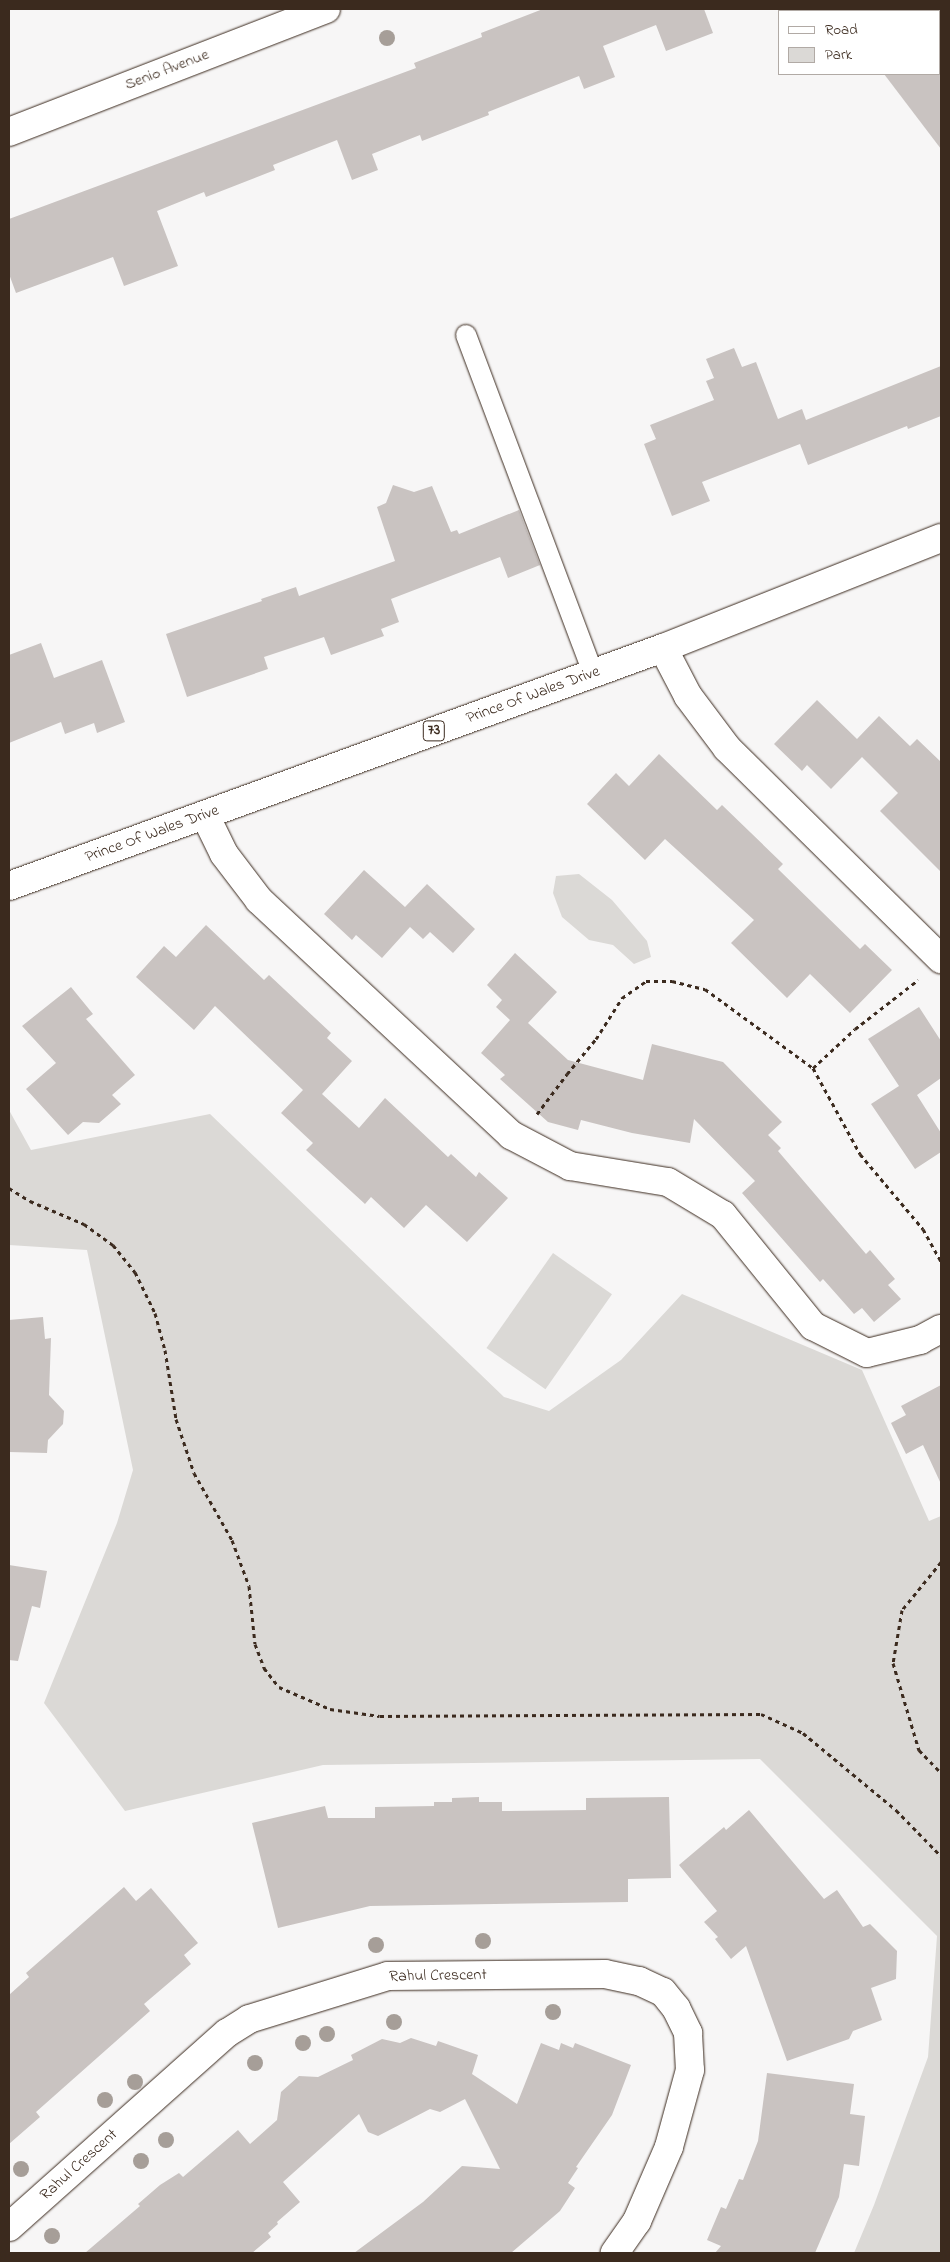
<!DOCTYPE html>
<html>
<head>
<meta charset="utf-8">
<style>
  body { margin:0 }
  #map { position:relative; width:950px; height:2262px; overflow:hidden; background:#f7f6f6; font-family:"Indie Flower",sans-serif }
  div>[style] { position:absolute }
  .green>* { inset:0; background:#dbd9d6; transform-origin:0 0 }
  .building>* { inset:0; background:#c9c3c1 }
  .path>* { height:3px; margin-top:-1.5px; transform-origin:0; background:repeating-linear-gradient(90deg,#3b2a1e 0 4px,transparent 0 8px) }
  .roads { filter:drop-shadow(0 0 1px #3b2a1e) drop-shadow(0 0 1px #3b2a1e) }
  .service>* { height:20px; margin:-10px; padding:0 10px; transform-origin:10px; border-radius:10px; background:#fff }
  .minor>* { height:28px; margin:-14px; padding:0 14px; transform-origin:14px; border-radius:14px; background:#fff }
  .primary>* { height:28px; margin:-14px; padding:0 14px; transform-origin:14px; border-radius:14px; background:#fff }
  .trees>* { width:16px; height:16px; margin:-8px; border-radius:50%; background:#a69e98 }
  span { translate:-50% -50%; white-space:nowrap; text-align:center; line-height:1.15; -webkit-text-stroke:4px #fff; paint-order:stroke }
  .shield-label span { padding:1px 4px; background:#fff; border:1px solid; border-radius:4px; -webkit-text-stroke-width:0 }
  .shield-label { font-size:15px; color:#3b2a1e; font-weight:700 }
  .street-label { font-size:16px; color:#3b2a1e }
  .frame { position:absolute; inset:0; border:10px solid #3b2a1e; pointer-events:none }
  .legend { position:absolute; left:778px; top:10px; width:162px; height:65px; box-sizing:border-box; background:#fff; border:1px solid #b1aaa5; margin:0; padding:6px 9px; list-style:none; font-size:15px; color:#3b2a1e }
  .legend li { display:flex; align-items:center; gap:10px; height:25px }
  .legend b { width:25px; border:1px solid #b1aaa5 }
</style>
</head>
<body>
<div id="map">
  <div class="green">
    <div style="clip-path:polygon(579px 874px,612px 900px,647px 941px,651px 957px,634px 964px,613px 945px,589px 940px,562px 917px,553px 893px,556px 876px)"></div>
    <div style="clip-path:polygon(9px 1110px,31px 1150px,210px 1114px,504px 1397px,549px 1411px,621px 1360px,682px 1294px,862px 1370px,929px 1521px,941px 1516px,941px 2253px,854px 2253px,874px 2205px,928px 2057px,937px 1936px,760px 1759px,323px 1765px,125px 1811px,44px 1703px,117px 1523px,133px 1470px,87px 1250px,9px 1245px)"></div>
    <div style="left:553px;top:1253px;width:72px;height:116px;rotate:35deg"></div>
  </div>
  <div class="building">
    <div style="clip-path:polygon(543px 9px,704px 9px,713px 33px,666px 51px,656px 25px,603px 46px,615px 77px,584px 89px,579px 76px,488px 112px,489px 115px,458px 127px,422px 141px,420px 135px,372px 154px,378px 170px,352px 180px,337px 140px,273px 165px,275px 170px,206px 197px,204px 192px,157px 211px,178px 266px,124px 286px,113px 257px,16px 293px,9px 274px,9px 219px,416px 68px,414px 63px,482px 37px,481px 33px)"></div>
    <div style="clip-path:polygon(884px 74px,941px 74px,941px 149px)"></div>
    <div style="clip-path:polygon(734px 348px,742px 367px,756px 362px,778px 419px,802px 409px,806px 420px,941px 366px,941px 416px,908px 429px,907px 426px,808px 465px,800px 444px,702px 482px,710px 501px,672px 516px,644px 444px,656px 439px,650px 425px,714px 400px,706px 381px,714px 378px,706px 359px)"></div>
    <div style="clip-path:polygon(393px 485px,414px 492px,432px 486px,451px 532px,457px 530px,459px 534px,519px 510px,540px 565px,508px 578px,500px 557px,391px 599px,399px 622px,381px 629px,384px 636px,331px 655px,324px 637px,264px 657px,268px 669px,187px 697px,166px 634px,262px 601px,261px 599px,296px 587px,299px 596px,395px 561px,377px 507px,386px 503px)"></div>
    <div style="clip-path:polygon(41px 643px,54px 678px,102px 660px,125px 722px,97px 733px,94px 723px,65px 734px,61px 722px,9px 743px,9px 655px)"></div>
    <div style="clip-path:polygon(817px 700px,857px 739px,879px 716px,910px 746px,917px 739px,941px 762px,941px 872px,880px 811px,898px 793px,862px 757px,831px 789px,807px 765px,802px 771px,774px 744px)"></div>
    <div style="clip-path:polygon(659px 754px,717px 810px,722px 805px,783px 864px,778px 869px,860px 949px,865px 944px,892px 970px,850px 1013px,810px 974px,787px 998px,731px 943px,754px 920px,665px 839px,645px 860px,587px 804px,616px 773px,629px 786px)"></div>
    <div style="clip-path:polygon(364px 870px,405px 907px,427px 884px,475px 929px,453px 953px,430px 932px,423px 939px,410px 927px,382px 958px,356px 935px,352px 940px,324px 914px)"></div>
    <div style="clip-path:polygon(206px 925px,264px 980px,269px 975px,331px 1033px,327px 1038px,352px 1061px,322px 1094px,359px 1128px,385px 1098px,448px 1157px,451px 1154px,476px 1177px,479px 1172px,508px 1198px,467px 1242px,426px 1205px,404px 1228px,371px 1197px,365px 1204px,306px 1150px,313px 1143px,281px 1113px,303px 1090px,215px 1006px,194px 1030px,136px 977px,164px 946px,176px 957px)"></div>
    <div style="clip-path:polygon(515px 953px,557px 992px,528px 1023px,568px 1060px,643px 1080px,652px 1044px,723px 1062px,782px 1122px,768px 1135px,781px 1148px,778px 1151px,866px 1254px,870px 1250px,895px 1279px,888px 1285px,901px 1299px,874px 1322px,862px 1308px,854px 1314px,823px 1279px,820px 1282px,742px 1193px,755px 1181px,694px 1119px,690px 1143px,632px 1133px,581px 1120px,578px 1130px,548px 1122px,500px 1079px,505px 1075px,481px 1053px,510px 1020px,496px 1007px,502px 1000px,487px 985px)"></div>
    <div style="clip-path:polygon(71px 987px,93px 1014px,86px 1019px,135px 1075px,112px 1095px,121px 1104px,99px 1123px,83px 1122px,68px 1135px,26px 1089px,56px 1063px,22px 1026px)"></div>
    <div style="clip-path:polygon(919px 1007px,941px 1041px,941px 1078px,917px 1095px,941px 1133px,941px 1152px,915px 1169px,871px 1104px,899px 1086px,868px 1039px)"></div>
    <div style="clip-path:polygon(43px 1317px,45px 1339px,51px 1338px,49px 1395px,64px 1411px,63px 1424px,48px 1440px,47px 1453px,9px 1452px,9px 1320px)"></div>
    <div style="clip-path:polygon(941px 1385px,941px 1484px,923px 1445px,906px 1454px,891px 1423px,906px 1415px,901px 1406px)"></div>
    <div style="clip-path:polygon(9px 1565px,47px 1571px,40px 1608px,32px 1606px,18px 1661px,9px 1660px)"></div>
    <div style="clip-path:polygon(479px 1797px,479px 1802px,502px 1802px,502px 1811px,586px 1810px,586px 1798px,669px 1797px,671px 1878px,628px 1879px,628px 1902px,370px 1906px,278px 1928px,252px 1823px,325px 1806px,328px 1818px,375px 1818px,375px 1807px,434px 1806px,434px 1802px,452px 1802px,452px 1798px)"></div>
    <div style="clip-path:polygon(749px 1810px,824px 1899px,837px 1890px,863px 1927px,870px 1924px,897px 1951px,896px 1979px,871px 1988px,882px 2020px,853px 2031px,849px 2039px,787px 2061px,746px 1946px,731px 1959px,715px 1939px,718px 1937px,704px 1922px,717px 1911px,679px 1865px,724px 1827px,726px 1830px)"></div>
    <div style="clip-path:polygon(124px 1887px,136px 1901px,151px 1888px,198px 1943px,184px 1955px,191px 1964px,144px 2004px,150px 2011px,36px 2112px,40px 2117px,9px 2144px,9px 1995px,29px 1977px,26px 1973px)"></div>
    <div style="clip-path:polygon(411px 2038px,436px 2046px,438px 2041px,478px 2055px,472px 2074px,517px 2104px,541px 2043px,559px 2050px,561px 2043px,573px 2048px,575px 2043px,631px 2065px,612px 2115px,576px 2167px,578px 2168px,568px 2183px,575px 2188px,560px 2211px,511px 2253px,354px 2253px,423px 2202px,462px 2166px,500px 2169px,465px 2099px,440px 2112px,430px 2109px,378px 2136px,368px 2132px,359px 2114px,283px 2182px,300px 2202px,277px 2222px,278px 2224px,268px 2233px,271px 2237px,252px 2253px,85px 2253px,140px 2206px,138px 2204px,160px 2185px,179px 2173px,183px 2177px,238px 2130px,250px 2144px,277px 2120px,281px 2092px,299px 2076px,318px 2077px,353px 2060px,351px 2055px,382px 2039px,400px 2043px)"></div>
    <div style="clip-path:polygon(767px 2073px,854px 2084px,850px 2114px,865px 2116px,859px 2166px,844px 2164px,839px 2197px,815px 2253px,715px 2253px,721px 2246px,707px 2240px,721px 2207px,726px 2209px,739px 2179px,743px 2180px,758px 2141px)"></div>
  </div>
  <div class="path">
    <div style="left:813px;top:1068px;width:57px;rotate:-42.9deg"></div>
    <div style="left:855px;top:1029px;width:80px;rotate:-37.9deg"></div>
    <div style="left:537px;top:1114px;width:50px;rotate:-53.1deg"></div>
    <div style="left:567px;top:1074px;width:45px;rotate:-50.4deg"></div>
    <div style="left:596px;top:1039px;width:49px;rotate:-57.6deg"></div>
    <div style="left:622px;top:998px;width:29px;rotate:-35deg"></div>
    <div style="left:646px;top:981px;width:26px"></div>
    <div style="left:672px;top:981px;width:34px;rotate:14deg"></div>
    <div style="left:705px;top:989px;width:134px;rotate:36.2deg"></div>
    <div style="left:813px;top:1068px;width:98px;rotate:61.3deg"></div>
    <div style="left:860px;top:1154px;width:98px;rotate:50deg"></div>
    <div style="left:923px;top:1229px;width:37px;rotate:61deg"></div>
    <div style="left:9px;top:1188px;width:25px;rotate:32deg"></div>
    <div style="left:30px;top:1201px;width:59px;rotate:23.1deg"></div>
    <div style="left:84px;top:1224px;width:36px;rotate:36deg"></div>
    <div style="left:113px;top:1245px;width:35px;rotate:51deg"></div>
    <div style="left:135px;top:1272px;width:46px;rotate:64deg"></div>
    <div style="left:155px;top:1313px;width:38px;rotate:75deg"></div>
    <div style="left:165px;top:1350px;width:70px;rotate:80.9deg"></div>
    <div style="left:176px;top:1419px;width:57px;rotate:71.6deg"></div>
    <div style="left:194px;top:1473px;width:77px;rotate:60.4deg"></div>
    <div style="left:232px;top:1540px;width:49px;rotate:69.7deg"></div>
    <div style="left:249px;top:1586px;width:58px;rotate:84.1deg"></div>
    <div style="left:255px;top:1644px;width:26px;rotate:69deg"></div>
    <div style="left:264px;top:1668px;width:24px;rotate:52deg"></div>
    <div style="left:279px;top:1687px;width:56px;rotate:23.3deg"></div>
    <div style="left:330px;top:1709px;width:50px;rotate:8deg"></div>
    <div style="left:380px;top:1716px;width:381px;rotate:-0.3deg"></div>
    <div style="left:761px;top:1714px;width:46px;rotate:24.3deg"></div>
    <div style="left:803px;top:1733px;width:121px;rotate:39.6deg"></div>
    <div style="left:896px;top:1810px;width:64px;rotate:45.6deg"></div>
    <div style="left:941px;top:1562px;width:62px;rotate:129.1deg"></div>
    <div style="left:902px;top:1610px;width:54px;rotate:99.6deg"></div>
    <div style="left:893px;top:1663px;width:91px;rotate:73.4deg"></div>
    <div style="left:919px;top:1750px;width:32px;rotate:46deg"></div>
  </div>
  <div class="roads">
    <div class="service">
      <div style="left:466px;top:335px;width:361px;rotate:69.4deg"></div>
    </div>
    <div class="minor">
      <div style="left:9px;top:132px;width:340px;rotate:-21.2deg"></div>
      <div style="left:663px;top:648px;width:54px;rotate:62.5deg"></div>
      <div style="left:688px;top:696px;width:65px;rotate:53.1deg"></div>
      <div style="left:727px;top:748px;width:301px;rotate:44.6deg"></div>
      <div style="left:205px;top:815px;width:43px;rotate:64deg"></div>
      <div style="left:224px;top:854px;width:58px;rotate:52.7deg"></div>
      <div style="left:259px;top:900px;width:345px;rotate:43deg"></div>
      <div style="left:511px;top:1135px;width:67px;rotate:27.7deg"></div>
      <div style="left:570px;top:1166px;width:99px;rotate:9.3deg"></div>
      <div style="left:668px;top:1182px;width:64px;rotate:31deg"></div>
      <div style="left:723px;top:1215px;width:143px;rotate:51deg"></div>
      <div style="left:813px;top:1326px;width:60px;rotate:26.6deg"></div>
      <div style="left:867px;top:1353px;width:55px;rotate:-13.8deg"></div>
      <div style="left:920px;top:1340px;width:24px;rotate:-28deg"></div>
      <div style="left:9px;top:2227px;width:292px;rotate:-41.7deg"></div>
      <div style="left:227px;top:2033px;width:26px;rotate:-32deg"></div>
      <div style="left:249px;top:2019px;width:145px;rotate:-17.2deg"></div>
      <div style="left:388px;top:1976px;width:217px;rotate:-0.5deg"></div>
      <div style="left:605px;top:1974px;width:35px;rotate:12deg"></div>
      <div style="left:639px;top:1981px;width:26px;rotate:25deg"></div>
      <div style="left:663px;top:1992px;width:21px;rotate:51deg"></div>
      <div style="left:676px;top:2008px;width:28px;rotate:64deg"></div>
      <div style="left:688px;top:2033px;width:37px;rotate:87deg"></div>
      <div style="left:690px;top:2070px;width:80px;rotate:105.3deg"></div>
      <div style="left:669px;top:2147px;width:81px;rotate:113.4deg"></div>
      <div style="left:637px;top:2221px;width:39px;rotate:125deg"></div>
    </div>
    <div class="primary">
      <div style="left:9px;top:886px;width:696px;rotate:-20deg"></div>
      <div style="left:663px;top:648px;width:299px;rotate:-21.6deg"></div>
    </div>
  </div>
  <div class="trees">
    <div style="left:387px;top:38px"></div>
    <div style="left:483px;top:1941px"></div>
    <div style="left:376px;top:1945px"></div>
    <div style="left:553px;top:2012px"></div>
    <div style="left:394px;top:2022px"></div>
    <div style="left:327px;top:2034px"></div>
    <div style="left:303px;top:2043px"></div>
    <div style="left:255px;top:2063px"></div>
    <div style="left:135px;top:2082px"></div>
    <div style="left:105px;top:2100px"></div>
    <div style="left:166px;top:2140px"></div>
    <div style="left:141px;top:2161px"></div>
    <div style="left:21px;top:2169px"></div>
    <div style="left:52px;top:2236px"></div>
  </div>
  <div class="shield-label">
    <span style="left:434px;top:731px">73</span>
  </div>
  <div class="street-label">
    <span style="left:167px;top:70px;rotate:-21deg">Senio Avenue</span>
    <span style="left:533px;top:695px;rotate:-20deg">Prince Of Wales Drive</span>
    <span style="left:152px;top:834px;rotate:-20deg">Prince Of Wales Drive</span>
    <span style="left:438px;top:1976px;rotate:-1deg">Rahul Crescent</span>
    <span style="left:79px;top:2165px;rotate:-42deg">Rahul Crescent</span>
  </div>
  <div class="frame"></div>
  <ul class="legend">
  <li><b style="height:6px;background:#fff"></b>Road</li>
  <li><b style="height:14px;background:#dbd9d6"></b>Park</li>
  </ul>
</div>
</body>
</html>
